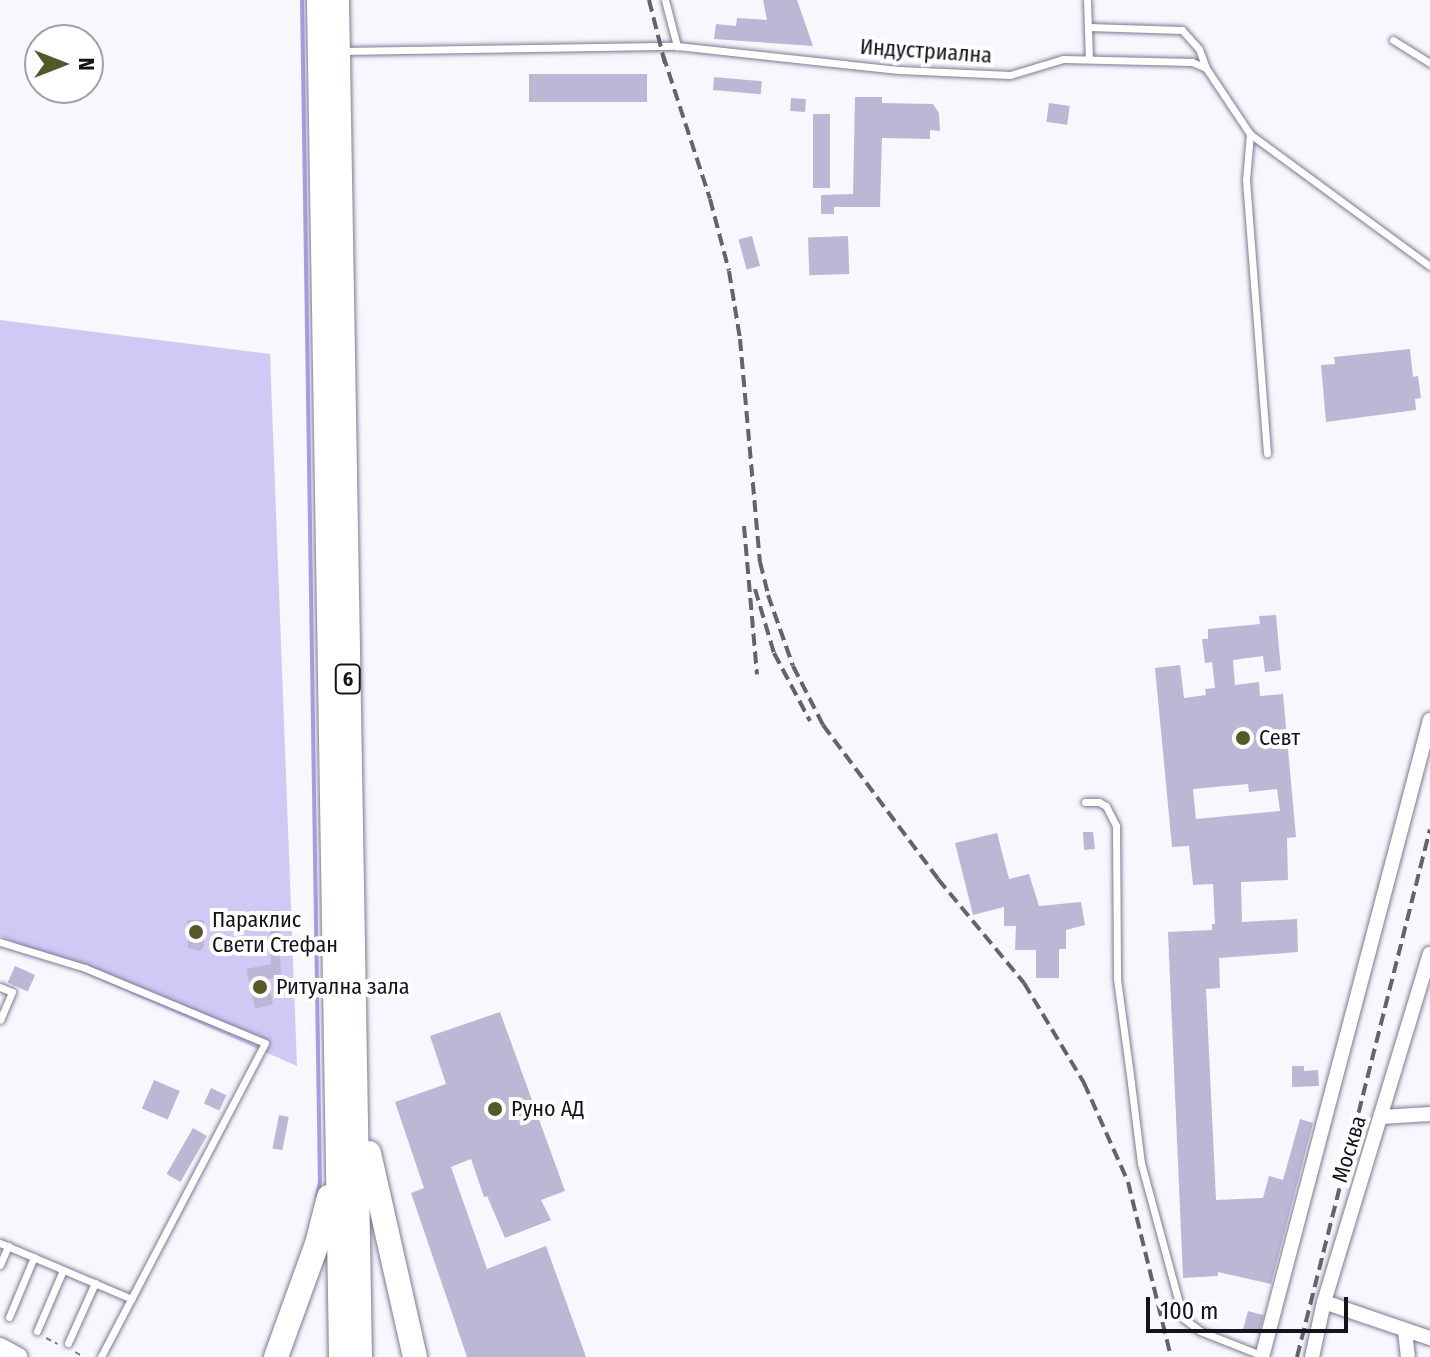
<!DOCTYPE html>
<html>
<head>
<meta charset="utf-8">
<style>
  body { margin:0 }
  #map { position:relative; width:1430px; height:1357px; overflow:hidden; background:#f8f7fd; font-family:"Fira Sans Condensed",sans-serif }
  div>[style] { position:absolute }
  .green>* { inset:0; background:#d0c9f6 }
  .stream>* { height:4px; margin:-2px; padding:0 2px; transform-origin:2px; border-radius:2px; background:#aa9ce6 }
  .building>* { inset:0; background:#bcb7d5; transform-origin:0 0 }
  .path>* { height:2px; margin-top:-1px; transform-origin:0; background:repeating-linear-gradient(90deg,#7c7b83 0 6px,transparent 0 10px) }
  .roads { filter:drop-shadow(0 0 2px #7d7994) drop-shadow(0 0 2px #7d7994) }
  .service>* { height:7px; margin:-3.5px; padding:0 3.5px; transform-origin:3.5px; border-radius:3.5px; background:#fff }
  .minor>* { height:14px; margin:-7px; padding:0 7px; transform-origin:7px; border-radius:7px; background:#fff }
  .tertiary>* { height:18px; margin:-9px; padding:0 9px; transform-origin:9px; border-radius:9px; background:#fff }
  .trunk>* { height:24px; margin:-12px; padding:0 12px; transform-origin:12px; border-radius:12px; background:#fff }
  .rail>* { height:4px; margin-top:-2px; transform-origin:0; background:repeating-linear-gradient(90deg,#64626b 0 12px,transparent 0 18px) }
  .dots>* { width:22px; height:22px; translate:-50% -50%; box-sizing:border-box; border:4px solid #fff; border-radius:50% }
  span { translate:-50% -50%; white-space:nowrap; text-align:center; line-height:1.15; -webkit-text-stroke:8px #fff; paint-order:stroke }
  .shield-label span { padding:2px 6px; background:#fff; border:2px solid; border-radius:6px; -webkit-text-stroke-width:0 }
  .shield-label { font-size:20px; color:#14121c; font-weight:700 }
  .street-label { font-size:22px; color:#14121c }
  .poi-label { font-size:22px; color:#14121c }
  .left { translate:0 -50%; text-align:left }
  .north { position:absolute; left:24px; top:24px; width:80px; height:80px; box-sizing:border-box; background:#fff; border:2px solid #a1a0a4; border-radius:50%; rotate:90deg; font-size:22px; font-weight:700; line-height:32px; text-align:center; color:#14121c }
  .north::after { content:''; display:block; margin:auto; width:28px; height:36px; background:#565927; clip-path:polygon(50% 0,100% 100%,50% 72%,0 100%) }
  .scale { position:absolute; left:1146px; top:1297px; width:202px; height:36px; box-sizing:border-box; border:4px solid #14121c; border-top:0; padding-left:10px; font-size:24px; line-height:28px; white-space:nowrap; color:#14121c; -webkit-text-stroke:6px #fff; paint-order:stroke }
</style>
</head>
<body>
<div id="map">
  <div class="green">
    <div style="clip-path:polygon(0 320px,270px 354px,297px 1066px,0 936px)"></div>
  </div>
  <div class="stream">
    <div style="left:302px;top:0;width:1182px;rotate:89.13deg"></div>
    <div style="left:320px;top:1182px;width:15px;rotate:101deg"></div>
  </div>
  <div class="building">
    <div style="clip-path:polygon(763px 0,797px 0,813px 46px,714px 39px,716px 24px,736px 26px,737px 18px,767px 20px)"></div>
    <div style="clip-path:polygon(882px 50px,895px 54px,894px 63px,880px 61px)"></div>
    <div style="left:529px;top:74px;width:118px;height:28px"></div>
    <div style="left:714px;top:77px;width:48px;height:13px;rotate:5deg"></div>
    <div style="clip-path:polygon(855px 97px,882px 97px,882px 103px,933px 104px,939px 113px,940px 131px,930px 130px,930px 139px,882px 138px,880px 207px,834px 207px,834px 214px,821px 214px,821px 195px,853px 194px)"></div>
    <div style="left:791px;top:98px;width:15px;height:13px;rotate:4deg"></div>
    <div style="left:1049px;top:103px;width:21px;height:19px;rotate:8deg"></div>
    <div style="left:813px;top:114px;width:17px;height:74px"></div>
    <div style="left:752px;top:236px;width:31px;height:14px;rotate:75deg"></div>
    <div style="left:848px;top:236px;width:38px;height:40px;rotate:88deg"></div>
    <div style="clip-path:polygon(1410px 349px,1413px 377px,1418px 376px,1421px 398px,1415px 399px,1416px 410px,1326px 422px,1321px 365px,1335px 364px,1334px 357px)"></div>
    <div style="clip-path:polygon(evenodd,1276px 615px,1281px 670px,1265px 672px,1263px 656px,1233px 660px,1235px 685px,1259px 682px,1260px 696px,1283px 694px,1296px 837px,1287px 838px,1288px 880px,1241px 882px,1242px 922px,1297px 919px,1298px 952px,1219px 958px,1220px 988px,1206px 989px,1216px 1200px,1263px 1198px,1269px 1176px,1283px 1180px,1300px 1119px,1313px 1123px,1271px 1284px,1218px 1272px,1218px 1276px,1183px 1278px,1168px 932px,1212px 930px,1212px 924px,1215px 924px,1213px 884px,1193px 885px,1189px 846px,1172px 847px,1155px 668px,1180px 665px,1184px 698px,1206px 695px,1205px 689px,1215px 688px,1212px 662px,1205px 663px,1202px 639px,1208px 639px,1208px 629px,1260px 624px,1259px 616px,1276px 615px,1248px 784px,1249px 792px,1277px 789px,1280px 811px,1196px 819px,1193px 789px,1248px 784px)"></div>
    <div style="clip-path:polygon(1083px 832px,1093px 832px,1095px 849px,1084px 850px)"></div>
    <div style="clip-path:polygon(997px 833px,1009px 879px,1029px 874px,1039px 906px,1081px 902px,1085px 925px,1066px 930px,1066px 949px,1059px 949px,1059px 978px,1036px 978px,1036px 950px,1015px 950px,1016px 926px,1004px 926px,1004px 907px,973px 915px,955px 843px)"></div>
    <div style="clip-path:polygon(279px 910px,281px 978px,268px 979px,273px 1004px,255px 1009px,246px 969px,271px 964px,269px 911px)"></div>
    <div style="clip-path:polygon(187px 920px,204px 920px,204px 946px,200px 951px,188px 948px)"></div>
    <div style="left:15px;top:966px;width:22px;height:18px;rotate:24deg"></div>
    <div style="clip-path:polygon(500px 1012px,565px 1191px,541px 1200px,551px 1220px,505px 1238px,487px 1196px,484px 1197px,471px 1159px,451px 1167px,487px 1269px,546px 1246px,586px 1357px,467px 1357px,411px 1193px,424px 1188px,395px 1102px,446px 1084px,430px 1036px)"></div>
    <div style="clip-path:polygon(1292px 1066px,1304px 1066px,1304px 1071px,1318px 1070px,1319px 1086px,1292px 1087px)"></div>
    <div style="left:154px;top:1080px;width:28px;height:31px;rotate:23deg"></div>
    <div style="left:211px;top:1088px;width:17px;height:17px;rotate:25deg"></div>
    <div style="left:279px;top:1115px;width:10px;height:34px;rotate:11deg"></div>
    <div style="left:193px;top:1128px;width:16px;height:53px;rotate:30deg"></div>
    <div style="left:1248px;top:1311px;width:16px;height:19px;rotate:15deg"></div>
  </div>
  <div class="path">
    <div style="left:46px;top:1338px;width:13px;rotate:27deg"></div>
    <div style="left:75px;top:1352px;width:10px;rotate:29deg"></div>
  </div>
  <div class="roads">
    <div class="service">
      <div style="left:665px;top:0;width:48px;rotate:75.4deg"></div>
      <div style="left:1087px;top:0;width:59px;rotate:88.1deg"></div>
      <div style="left:1088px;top:27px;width:94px;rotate:1.8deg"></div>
      <div style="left:1182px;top:30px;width:25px;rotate:48deg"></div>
      <div style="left:1199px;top:49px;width:20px;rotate:70deg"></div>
      <div style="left:1393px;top:40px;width:44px;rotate:31.9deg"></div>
      <div style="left:341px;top:51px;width:336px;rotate:-0.9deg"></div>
      <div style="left:677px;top:46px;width:223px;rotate:6.2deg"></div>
      <div style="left:899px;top:70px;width:111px;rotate:2.6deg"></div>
      <div style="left:1010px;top:75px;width:55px;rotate:-16.8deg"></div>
      <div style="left:1063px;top:59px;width:129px;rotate:1.3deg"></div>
      <div style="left:1192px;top:62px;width:15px;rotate:23deg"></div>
      <div style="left:1206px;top:68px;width:79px;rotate:56.3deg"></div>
      <div style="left:1250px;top:134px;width:223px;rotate:36.3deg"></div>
      <div style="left:1250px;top:134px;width:46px;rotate:95deg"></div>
      <div style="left:1246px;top:180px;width:274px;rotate:85.6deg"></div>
      <div style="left:1085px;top:802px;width:14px"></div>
      <div style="left:1099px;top:802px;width:8px;rotate:30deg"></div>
      <div style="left:1106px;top:806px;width:22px;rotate:63deg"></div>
      <div style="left:1116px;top:826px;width:153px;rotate:89.6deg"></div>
      <div style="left:1117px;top:979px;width:105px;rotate:82.3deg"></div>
      <div style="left:1131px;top:1083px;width:81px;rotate:82.9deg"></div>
      <div style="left:1141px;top:1163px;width:161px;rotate:74.8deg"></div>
      <div style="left:1183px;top:1318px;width:21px;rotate:37deg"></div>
      <div style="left:1200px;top:1331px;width:68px;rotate:21.6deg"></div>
      <div style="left:0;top:942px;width:89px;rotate:17deg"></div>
      <div style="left:85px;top:968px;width:195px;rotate:22.6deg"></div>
      <div style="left:265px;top:1043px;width:354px;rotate:117.6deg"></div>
      <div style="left:0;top:987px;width:13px;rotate:23deg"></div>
      <div style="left:12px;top:992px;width:30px;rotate:113deg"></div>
      <div style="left:0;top:1243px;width:143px;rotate:23deg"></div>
      <div style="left:0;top:1265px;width:21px;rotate:-67deg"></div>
      <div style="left:9px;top:1317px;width:65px;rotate:-67.4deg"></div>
      <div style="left:37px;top:1331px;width:66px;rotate:-66.9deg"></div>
      <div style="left:68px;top:1343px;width:66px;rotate:-65.8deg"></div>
    </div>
    <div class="minor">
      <div style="left:1382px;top:1117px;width:48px;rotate:-3.6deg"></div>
      <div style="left:1324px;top:1302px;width:112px;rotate:18.8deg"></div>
      <div style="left:1405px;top:1330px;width:27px;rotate:84deg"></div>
      <div style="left:1262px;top:1357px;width:659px;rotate:-75.23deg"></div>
      <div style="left:1312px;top:1357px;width:56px;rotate:-77.7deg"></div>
      <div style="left:1324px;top:1302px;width:364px;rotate:-73.1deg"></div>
    </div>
    <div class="tertiary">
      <div style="left:0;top:1347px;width:21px;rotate:28deg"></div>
    </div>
    <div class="trunk">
      <div style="left:319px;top:0;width:1357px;rotate:89.07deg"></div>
      <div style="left:337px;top:0;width:1357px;rotate:89.03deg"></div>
      <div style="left:369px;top:1153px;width:209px;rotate:77.3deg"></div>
      <div style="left:276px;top:1357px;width:120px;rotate:-70.1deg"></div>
      <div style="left:317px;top:1244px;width:49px;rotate:-75.7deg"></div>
    </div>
  </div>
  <div class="rail">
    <div style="left:649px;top:0;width:69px;rotate:75.8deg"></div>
    <div style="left:663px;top:55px;width:151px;rotate:71.9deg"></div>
    <div style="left:710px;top:199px;width:74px;rotate:75.2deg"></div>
    <div style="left:729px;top:271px;width:69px;rotate:80.8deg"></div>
    <div style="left:740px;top:339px;width:224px;rotate:84.9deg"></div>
    <div style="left:760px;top:562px;width:34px;rotate:76deg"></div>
    <div style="left:768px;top:595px;width:75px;rotate:70.6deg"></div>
    <div style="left:793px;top:666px;width:66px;rotate:63deg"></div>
    <div style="left:823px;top:725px;width:192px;rotate:53.2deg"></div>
    <div style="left:938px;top:879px;width:135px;rotate:50.4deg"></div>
    <div style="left:1024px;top:983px;width:117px;rotate:59deg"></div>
    <div style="left:1084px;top:1083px;width:108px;rotate:66deg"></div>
    <div style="left:1128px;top:1182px;width:180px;rotate:76.2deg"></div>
    <div style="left:744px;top:526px;width:149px;rotate:85deg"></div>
    <div style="left:755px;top:589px;width:67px;rotate:73.5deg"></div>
    <div style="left:774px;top:653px;width:77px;rotate:62.1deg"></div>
    <div style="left:1297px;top:1357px;width:544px;rotate:-75.86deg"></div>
  </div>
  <div class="dots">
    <div style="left:1243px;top:738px;background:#565927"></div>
    <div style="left:196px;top:932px;background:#565927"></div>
    <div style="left:260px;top:987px;background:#565927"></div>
    <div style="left:495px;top:1109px;background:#565927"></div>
  </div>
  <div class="shield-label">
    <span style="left:348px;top:679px">6</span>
  </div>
  <div class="street-label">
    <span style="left:926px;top:51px;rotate:4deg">Индустриална</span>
    <span style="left:1349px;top:1149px;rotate:-73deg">Москва</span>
  </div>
  <div class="poi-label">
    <span class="left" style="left:1259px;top:738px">Севт</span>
    <span class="left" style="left:212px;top:932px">Параклис<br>Свети Стефан</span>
    <span class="left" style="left:276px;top:987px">Ритуална зала</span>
    <span class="left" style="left:511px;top:1109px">Руно АД</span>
  </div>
  <div class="north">N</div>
  <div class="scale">100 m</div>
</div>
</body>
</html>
